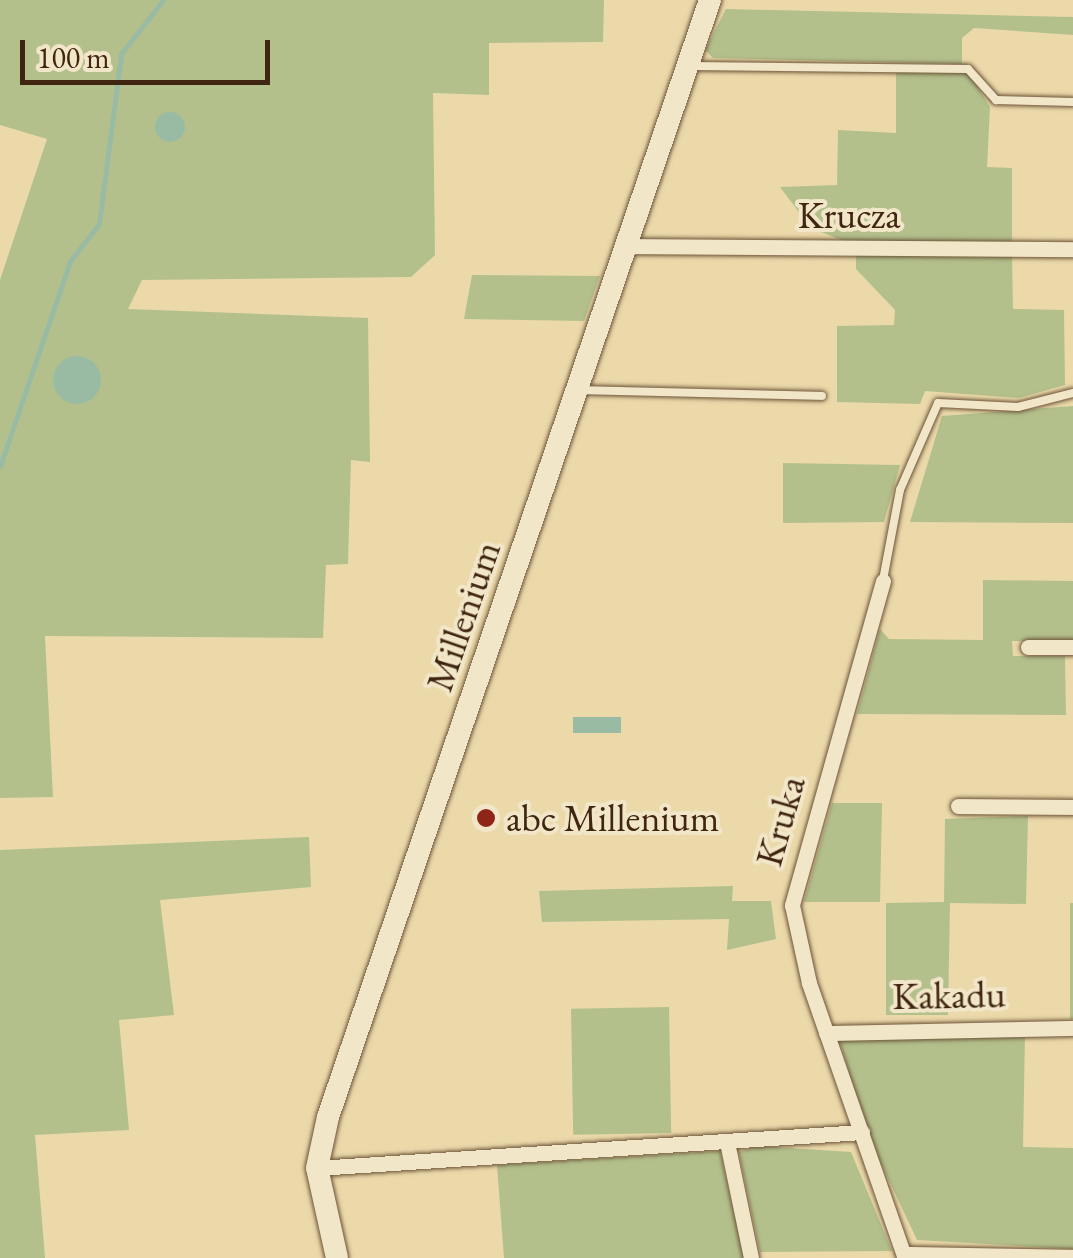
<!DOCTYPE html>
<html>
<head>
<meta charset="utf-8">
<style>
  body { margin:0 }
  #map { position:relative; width:1073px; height:1258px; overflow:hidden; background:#ebd9aa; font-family:"EB Garamond",serif }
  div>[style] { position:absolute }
  .green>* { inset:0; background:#b3c08c; transform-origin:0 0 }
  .water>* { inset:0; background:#9abba3; transform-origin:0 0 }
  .round { border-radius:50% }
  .stream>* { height:5px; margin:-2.5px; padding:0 2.5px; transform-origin:2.5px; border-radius:2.5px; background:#9abba3 }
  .roads { filter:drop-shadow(0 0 2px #6b5337) drop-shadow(0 0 2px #6b5337) }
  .lane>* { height:8px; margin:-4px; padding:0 4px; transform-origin:4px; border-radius:4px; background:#f2e6c8 }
  .street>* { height:15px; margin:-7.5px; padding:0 7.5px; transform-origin:7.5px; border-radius:7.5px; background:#f2e6c8 }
  .secondary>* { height:22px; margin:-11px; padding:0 11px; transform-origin:11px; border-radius:11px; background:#f2e6c8 }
  .dots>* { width:28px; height:28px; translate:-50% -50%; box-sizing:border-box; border:5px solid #f2e6c8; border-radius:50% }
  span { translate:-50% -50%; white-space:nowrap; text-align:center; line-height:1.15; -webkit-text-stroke:8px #f2e6c8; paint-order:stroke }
  .street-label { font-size:38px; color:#402611 }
  .poi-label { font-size:38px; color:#402611 }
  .left { translate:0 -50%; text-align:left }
  .scale { position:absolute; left:20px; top:40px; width:250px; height:45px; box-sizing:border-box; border:5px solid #402611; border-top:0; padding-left:12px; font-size:30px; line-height:35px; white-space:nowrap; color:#402611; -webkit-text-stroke:8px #f2e6c8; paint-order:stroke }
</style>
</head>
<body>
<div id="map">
  <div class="green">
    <div style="clip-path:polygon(0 0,604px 0,603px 42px,489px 43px,489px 95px,433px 93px,435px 255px,411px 277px,142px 280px,128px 309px,368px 318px,370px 462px,351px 460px,348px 564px,326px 565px,323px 638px,45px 636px,53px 797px,0 798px,0 280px,47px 139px,0 125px)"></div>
    <div style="clip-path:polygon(726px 9px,1073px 17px,1073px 35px,974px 28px,962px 38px,962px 64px,713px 58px,705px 50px)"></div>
    <div style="clip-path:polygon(896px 71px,969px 73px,990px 107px,987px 167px,1012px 168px,1012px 242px,844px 241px,811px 228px,780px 187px,837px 185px,838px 130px,896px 133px)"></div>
    <div style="clip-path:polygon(856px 252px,1012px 254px,1013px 309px,1064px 310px,1065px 385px,1019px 398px,925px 391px,920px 404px,837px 402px,837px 326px,894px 325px,895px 310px,856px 269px)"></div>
    <div style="clip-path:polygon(472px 275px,600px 276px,584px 321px,464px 319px)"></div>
    <div style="clip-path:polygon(1073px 406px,1073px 523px,910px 522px,942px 416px)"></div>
    <div style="clip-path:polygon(783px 463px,900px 465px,884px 522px,783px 523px)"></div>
    <div style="clip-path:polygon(983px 580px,1073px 581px,1073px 641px,1012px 641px,1013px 656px,1065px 656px,1066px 715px,857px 714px,880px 629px,889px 639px,983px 640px)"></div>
    <div style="clip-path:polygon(832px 803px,882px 803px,880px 902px,804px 902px)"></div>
    <div style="clip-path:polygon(1028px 816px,1026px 904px,950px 903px,948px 1015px,886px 1015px,886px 903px,944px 902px,945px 819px)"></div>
    <div style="clip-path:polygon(309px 837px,311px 887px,160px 900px,174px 1015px,119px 1020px,129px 1130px,35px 1135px,45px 1258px,0 1258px,0 850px)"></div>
    <div style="clip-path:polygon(733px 886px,732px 901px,771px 901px,776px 939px,727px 950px,729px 919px,542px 922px,539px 891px)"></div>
    <div style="left:1070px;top:903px;width:3px;height:116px"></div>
    <div style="left:669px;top:1007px;width:126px;height:98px;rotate:89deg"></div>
    <div style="clip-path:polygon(1025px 1034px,1023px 1147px,1073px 1148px,1073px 1249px,917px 1240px,869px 1138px,839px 1039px)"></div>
    <div style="clip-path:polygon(758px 1146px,851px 1152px,892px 1251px,760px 1252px,739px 1152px)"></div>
    <div style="clip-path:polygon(720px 1151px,744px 1258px,504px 1258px,497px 1165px)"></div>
  </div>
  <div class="water">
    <div class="round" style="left:155px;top:112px;width:30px;height:30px"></div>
    <div class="round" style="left:53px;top:356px;width:48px;height:48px"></div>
    <div style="left:573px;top:717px;width:48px;height:16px"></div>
  </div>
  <div class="stream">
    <div style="left:0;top:466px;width:217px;rotate:-71.1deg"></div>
    <div style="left:70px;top:261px;width:47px;rotate:-51.9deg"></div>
    <div style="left:99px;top:224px;width:171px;rotate:-82.6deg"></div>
    <div style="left:121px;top:54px;width:68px;rotate:-52.1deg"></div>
  </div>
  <div class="roads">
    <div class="lane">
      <div style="left:692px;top:66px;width:276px;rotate:0.6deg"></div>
      <div style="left:968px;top:69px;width:42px;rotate:47.9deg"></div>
      <div style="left:996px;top:100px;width:77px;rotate:1.5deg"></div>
      <div style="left:581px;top:390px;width:241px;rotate:1.4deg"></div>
      <div style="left:883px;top:580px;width:92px;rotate:-79.3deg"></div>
      <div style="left:900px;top:490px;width:95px;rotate:-66.4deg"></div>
      <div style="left:938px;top:403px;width:80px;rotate:2.9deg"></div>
      <div style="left:1018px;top:407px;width:57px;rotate:-14.3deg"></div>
    </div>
    <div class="street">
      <div style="left:625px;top:246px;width:448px;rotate:0.4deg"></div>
      <div style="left:883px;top:581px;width:337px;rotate:105.7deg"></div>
      <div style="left:792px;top:905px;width:80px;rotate:77.7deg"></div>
      <div style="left:809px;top:983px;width:291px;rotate:70.8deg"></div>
      <div style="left:1028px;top:647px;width:45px"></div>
      <div style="left:958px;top:806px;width:115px;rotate:0.5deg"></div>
      <div style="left:826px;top:1033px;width:247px;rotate:-1.2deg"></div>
      <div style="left:727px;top:1142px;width:118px;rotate:78.3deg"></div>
      <div style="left:317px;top:1168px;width:546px;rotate:-3.78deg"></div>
      <div style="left:904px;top:1254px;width:169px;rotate:1deg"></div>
    </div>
    <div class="secondary">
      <div style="left:337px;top:1258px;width:92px;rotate:-102.5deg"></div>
      <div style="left:317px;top:1168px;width:52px;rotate:-77.8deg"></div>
      <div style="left:328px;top:1117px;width:1181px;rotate:-71.12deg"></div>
    </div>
  </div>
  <div class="dots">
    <div style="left:486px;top:818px;background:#8f2418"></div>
  </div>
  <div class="street-label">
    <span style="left:849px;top:215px">Krucza</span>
    <span style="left:463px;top:616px;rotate:-71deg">Millenium</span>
    <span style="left:780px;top:821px;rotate:-74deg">Kruka</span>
    <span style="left:949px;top:995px;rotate:-1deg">Kakadu</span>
  </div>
  <div class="poi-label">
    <span class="left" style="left:506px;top:818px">abc Millenium</span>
  </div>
  <div class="scale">100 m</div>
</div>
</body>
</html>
